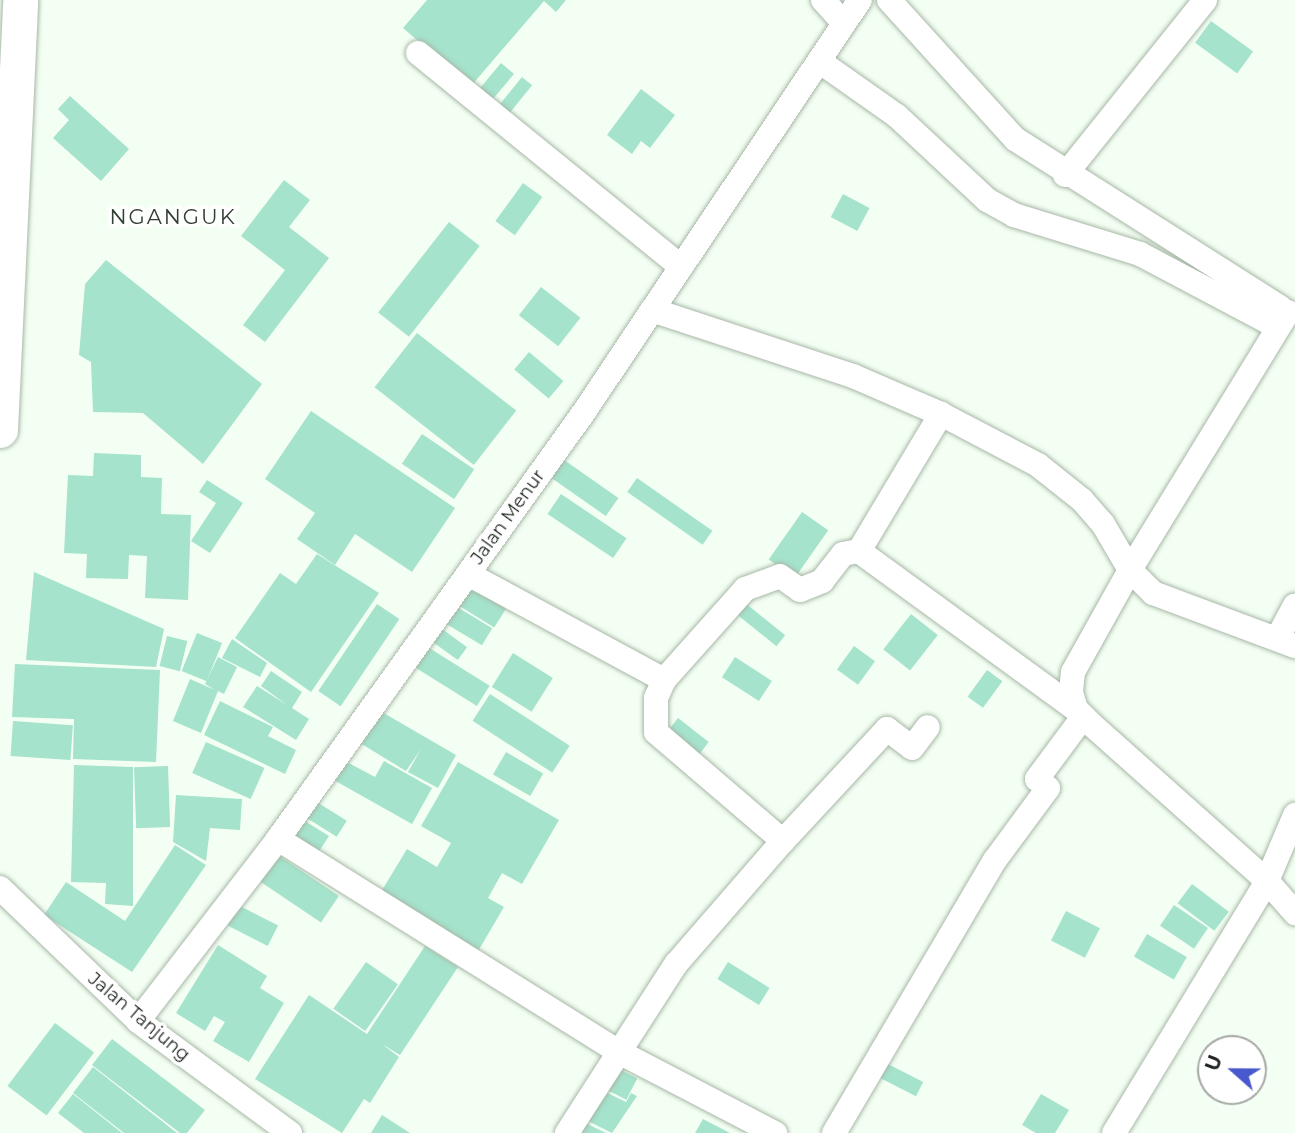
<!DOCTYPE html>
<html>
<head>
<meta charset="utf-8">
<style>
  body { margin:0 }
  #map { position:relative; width:1295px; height:1133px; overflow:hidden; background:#f4fff3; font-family:Montserrat,sans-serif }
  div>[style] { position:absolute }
  .building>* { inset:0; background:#a5e3cc; transform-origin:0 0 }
  .roads { filter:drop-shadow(0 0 2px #a7b8a7) drop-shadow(0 0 2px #a7b8a7) }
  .street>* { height:24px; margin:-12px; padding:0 12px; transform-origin:12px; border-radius:12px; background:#fff }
  .secondary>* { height:35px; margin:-17.5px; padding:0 17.5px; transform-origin:17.5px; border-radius:17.5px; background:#fff }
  span { translate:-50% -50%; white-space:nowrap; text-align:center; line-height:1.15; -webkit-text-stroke:7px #fff; paint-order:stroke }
  .street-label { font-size:18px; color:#1f251f }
  .quarter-label { font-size:21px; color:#303f30; letter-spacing:2px }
  .north { position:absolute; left:1197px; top:1035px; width:70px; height:70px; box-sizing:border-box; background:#fff; border:2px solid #a5a8a5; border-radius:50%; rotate:291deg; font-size:19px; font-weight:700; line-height:28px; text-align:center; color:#1f251f }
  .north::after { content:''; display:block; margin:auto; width:24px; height:32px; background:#4759cd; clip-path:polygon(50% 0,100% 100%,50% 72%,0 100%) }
</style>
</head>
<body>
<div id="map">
  <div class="building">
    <div style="clip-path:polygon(427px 0,566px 0,556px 12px,544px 1px,471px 86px,403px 28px)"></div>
    <div style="left:1211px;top:21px;width:52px;height:27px;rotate:36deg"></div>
    <div style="left:501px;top:63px;width:17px;height:39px;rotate:40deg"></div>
    <div style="left:522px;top:77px;width:13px;height:37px;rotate:39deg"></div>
    <div style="clip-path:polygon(641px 89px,675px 115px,650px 148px,641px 141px,632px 154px,607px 135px)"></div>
    <div style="clip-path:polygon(70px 96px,129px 149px,101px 181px,53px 138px,69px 120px,58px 109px)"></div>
    <div style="clip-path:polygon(284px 180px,310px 200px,289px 227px,329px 258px,265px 342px,243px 325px,285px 270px,241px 236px)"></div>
    <div style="left:523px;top:183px;width:24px;height:47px;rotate:36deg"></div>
    <div style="left:843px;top:194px;width:30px;height:26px;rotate:28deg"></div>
    <div style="left:449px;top:222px;width:39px;height:115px;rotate:38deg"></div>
    <div style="clip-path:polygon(106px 260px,262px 384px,203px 464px,143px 413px,93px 412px,91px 362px,79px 355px,85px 284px)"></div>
    <div style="left:541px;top:287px;width:50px;height:36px;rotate:38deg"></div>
    <div style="left:417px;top:333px;width:126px;height:69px;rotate:38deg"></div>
    <div style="left:529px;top:352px;width:45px;height:23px;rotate:40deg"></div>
    <div style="clip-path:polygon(311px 411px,455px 508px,412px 572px,355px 534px,335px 565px,297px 539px,315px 513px,265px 479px)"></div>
    <div style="left:422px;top:434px;width:63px;height:36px;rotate:34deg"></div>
    <div style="clip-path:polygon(94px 453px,141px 455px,141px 477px,162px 478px,161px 514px,191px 515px,188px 600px,145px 598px,147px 556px,129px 555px,128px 579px,86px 578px,87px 554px,64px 553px,68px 475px,93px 476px)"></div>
    <div style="left:557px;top:455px;width:75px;height:22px;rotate:35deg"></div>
    <div style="left:637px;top:478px;width:92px;height:17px;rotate:35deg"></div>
    <div style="clip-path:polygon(207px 480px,243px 503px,210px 553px,191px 541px,216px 503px,199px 492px)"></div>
    <div style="left:561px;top:494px;width:79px;height:24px;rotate:34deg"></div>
    <div style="left:802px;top:512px;width:32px;height:58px;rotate:35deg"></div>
    <div style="clip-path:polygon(317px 554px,379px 593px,311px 692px,235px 638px,280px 573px,296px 584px)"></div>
    <div style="clip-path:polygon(34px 572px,164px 629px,156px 667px,26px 660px)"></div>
    <div style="left:466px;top:584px;width:47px;height:22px;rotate:32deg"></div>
    <div style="left:744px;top:602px;width:53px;height:14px;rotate:39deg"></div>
    <div style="left:377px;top:604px;width:27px;height:105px;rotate:34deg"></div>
    <div style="left:452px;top:604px;width:47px;height:20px;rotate:31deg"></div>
    <div style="left:911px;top:614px;width:34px;height:45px;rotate:38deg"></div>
    <div style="left:438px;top:626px;width:36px;height:16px;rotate:36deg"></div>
    <div style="left:197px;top:633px;width:27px;height:41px;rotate:22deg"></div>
    <div style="left:167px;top:636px;width:21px;height:31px;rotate:14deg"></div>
    <div style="clip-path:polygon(232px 639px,267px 663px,260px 677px,222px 658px)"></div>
    <div style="left:426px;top:646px;width:75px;height:24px;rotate:32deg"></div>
    <div style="left:854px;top:646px;width:26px;height:29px;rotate:36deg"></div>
    <div style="left:513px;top:653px;width:47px;height:40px;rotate:32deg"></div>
    <div style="clip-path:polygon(218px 657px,237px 667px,224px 694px,218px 691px,201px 733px,173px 721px,190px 679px,215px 690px,205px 684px)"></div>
    <div style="left:735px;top:657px;width:44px;height:24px;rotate:33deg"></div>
    <div style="clip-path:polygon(15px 664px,160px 670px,156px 762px,73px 759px,74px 719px,12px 717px)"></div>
    <div style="left:987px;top:670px;width:19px;height:33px;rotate:36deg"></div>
    <div style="clip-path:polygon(271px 671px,302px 692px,292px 708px,309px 719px,296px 740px,243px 707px,257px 686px,287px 705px,261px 686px)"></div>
    <div style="left:490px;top:694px;width:95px;height:32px;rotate:33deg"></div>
    <div style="clip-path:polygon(220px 701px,273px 727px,268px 736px,296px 750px,285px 774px,204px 735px)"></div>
    <div style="clip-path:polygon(375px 708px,456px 755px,438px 788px,408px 772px,421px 749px,406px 771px,355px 740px)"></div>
    <div style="left:678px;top:718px;width:39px;height:22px;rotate:38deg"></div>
    <div style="left:13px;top:721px;width:60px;height:35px;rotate:4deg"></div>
    <div style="left:206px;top:742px;width:64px;height:34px;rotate:24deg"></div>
    <div style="left:506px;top:752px;width:43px;height:26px;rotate:30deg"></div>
    <div style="clip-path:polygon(343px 760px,375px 777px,384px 761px,432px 788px,412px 824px,332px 779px)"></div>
    <div style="clip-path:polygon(458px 762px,559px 820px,522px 884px,502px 873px,488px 898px,504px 907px,474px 958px,376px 900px,407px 849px,437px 867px,451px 843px,421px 826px)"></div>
    <div style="clip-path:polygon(74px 765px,133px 767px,133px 906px,105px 904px,106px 883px,71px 882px)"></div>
    <div style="left:168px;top:766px;width:61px;height:34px;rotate:88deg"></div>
    <div style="clip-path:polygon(176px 795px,242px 799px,240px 830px,210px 828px,206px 861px,173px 842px)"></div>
    <div style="left:312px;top:799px;width:41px;height:19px;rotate:32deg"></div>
    <div style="clip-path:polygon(300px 818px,329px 836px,318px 853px,285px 841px)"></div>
    <div style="clip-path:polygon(175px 845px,206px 865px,132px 972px,44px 915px,66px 882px,125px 921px)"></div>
    <div style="left:275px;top:853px;width:77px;height:32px;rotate:34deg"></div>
    <div style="left:1192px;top:884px;width:46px;height:24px;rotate:37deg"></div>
    <div style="left:238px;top:905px;width:45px;height:23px;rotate:27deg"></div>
    <div style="left:1174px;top:905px;width:41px;height:25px;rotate:34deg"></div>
    <div style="left:1066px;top:911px;width:38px;height:33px;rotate:27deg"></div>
    <div style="left:1147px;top:934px;width:46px;height:26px;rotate:30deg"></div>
    <div style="clip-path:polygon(218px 945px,267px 976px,260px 988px,284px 1003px,249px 1062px,213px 1041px,225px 1022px,214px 1016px,205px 1031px,176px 1013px)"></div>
    <div style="clip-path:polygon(425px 946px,458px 967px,400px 1055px,382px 1044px,399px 1057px,370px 1103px,364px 1099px,342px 1133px,255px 1079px,309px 995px,367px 1034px)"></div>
    <div style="left:366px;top:962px;width:39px;height:57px;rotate:35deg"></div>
    <div style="left:728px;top:962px;width:49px;height:20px;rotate:32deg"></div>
    <div style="left:55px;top:1023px;width:49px;height:79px;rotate:37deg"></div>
    <div style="clip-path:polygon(112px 1039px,205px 1110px,187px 1133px,180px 1133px,92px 1065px)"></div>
    <div style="left:884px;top:1062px;width:44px;height:16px;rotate:27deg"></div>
    <div style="clip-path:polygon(93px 1067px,177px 1133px,124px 1133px,73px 1093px)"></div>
    <div style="left:615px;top:1067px;width:25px;height:24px;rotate:27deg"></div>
    <div style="clip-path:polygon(599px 1089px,626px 1102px,631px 1093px,637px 1096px,612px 1133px,584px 1119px)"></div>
    <div style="clip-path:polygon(73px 1094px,122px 1133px,84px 1133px,58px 1113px)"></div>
    <div style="clip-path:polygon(1041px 1094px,1069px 1110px,1055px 1133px,1036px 1133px,1022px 1125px)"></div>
    <div style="clip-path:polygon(382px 1115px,410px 1133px,371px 1133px)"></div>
    <div style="clip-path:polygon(577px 1119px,606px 1133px,570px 1133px)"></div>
    <div style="clip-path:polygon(703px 1119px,730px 1133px,695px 1133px)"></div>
  </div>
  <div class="roads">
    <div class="street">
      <div style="left:823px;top:0;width:31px;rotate:48deg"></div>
      <div style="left:889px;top:0;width:188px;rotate:47.8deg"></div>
      <div style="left:1015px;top:139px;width:315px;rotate:32.4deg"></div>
      <div style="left:418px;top:53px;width:339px;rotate:39.1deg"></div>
      <div style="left:819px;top:61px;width:95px;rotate:35.2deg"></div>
      <div style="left:897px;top:116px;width:123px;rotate:43deg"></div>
      <div style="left:987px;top:200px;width:31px;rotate:29deg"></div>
      <div style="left:1014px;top:215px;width:132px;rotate:17.2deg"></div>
      <div style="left:1140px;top:254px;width:156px;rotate:27.9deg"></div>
      <div style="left:1065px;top:175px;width:224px;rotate:-51.3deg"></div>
      <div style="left:652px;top:310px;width:212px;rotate:18.2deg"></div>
      <div style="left:853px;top:376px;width:96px;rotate:23.4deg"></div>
      <div style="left:941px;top:414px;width:110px;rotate:27.7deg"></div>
      <div style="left:1038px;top:465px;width:56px;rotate:38.5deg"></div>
      <div style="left:1082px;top:500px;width:32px;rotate:49deg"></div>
      <div style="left:1103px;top:524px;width:53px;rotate:59.6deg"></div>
      <div style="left:1130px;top:570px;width:33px;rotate:45deg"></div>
      <div style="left:1153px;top:593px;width:152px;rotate:20.5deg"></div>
      <div style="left:1288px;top:312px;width:303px;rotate:121.5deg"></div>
      <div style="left:1130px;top:570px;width:117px;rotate:119.2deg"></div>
      <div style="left:1073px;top:672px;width:20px;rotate:96deg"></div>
      <div style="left:1071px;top:692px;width:18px;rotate:74deg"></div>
      <div style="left:1076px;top:709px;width:23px;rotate:45deg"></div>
      <div style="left:1092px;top:725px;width:234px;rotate:41.7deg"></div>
      <div style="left:1267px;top:881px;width:43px;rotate:48.8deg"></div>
      <div style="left:859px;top:551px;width:268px;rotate:36.1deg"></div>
      <div style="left:468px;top:574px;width:223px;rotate:28.4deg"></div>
      <div style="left:664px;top:680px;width:122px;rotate:-48.3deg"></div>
      <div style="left:745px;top:589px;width:37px;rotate:-20deg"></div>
      <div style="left:780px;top:576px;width:24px;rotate:35deg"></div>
      <div style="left:800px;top:590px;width:24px;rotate:-22deg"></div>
      <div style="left:822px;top:581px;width:34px;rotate:-52deg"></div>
      <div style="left:843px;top:554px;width:16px;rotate:-11deg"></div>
      <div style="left:859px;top:551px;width:160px;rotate:-59.1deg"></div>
      <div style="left:1277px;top:639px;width:38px;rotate:-62deg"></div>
      <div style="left:278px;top:839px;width:404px;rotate:32deg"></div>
      <div style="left:621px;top:1053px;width:174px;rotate:27.5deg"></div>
      <div style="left:783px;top:841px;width:153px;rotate:-47.1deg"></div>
      <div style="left:887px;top:729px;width:31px;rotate:37deg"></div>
      <div style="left:912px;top:748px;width:26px;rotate:-53deg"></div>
      <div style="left:0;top:888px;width:192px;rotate:43.9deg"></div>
      <div style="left:138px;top:1021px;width:189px;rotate:36.4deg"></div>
      <div style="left:138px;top:1021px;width:230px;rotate:-52.4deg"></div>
      <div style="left:278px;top:839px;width:525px;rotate:-54.37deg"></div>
      <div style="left:584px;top:412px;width:496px;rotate:-56.2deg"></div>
      <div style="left:567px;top:1133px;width:201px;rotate:-57.2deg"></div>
      <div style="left:676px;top:964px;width:163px;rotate:-49deg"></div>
      <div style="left:783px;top:841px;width:167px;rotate:-139.4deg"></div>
      <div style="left:656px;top:732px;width:34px;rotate:-90deg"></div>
      <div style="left:656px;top:698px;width:20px;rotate:-66deg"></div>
      <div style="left:834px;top:1133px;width:317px;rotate:-59.5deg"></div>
      <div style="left:995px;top:860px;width:89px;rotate:-53.6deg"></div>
      <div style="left:1048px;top:788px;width:14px;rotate:-141deg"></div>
      <div style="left:1037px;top:779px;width:77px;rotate:-53.4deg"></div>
      <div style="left:1114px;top:1133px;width:295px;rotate:-58.7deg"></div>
      <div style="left:1267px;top:881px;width:72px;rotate:-67deg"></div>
    </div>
    <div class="secondary">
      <div style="left:0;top:430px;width:430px;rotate:-87.3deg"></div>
    </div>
  </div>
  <div class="street-label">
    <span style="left:508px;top:517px;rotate:-54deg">Jalan Menur</span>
    <span style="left:139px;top:1017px;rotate:40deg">Jalan Tanjung</span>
  </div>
  <div class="quarter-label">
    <span style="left:173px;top:217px">NGANGUK</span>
  </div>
  <div class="north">U</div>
</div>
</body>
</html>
